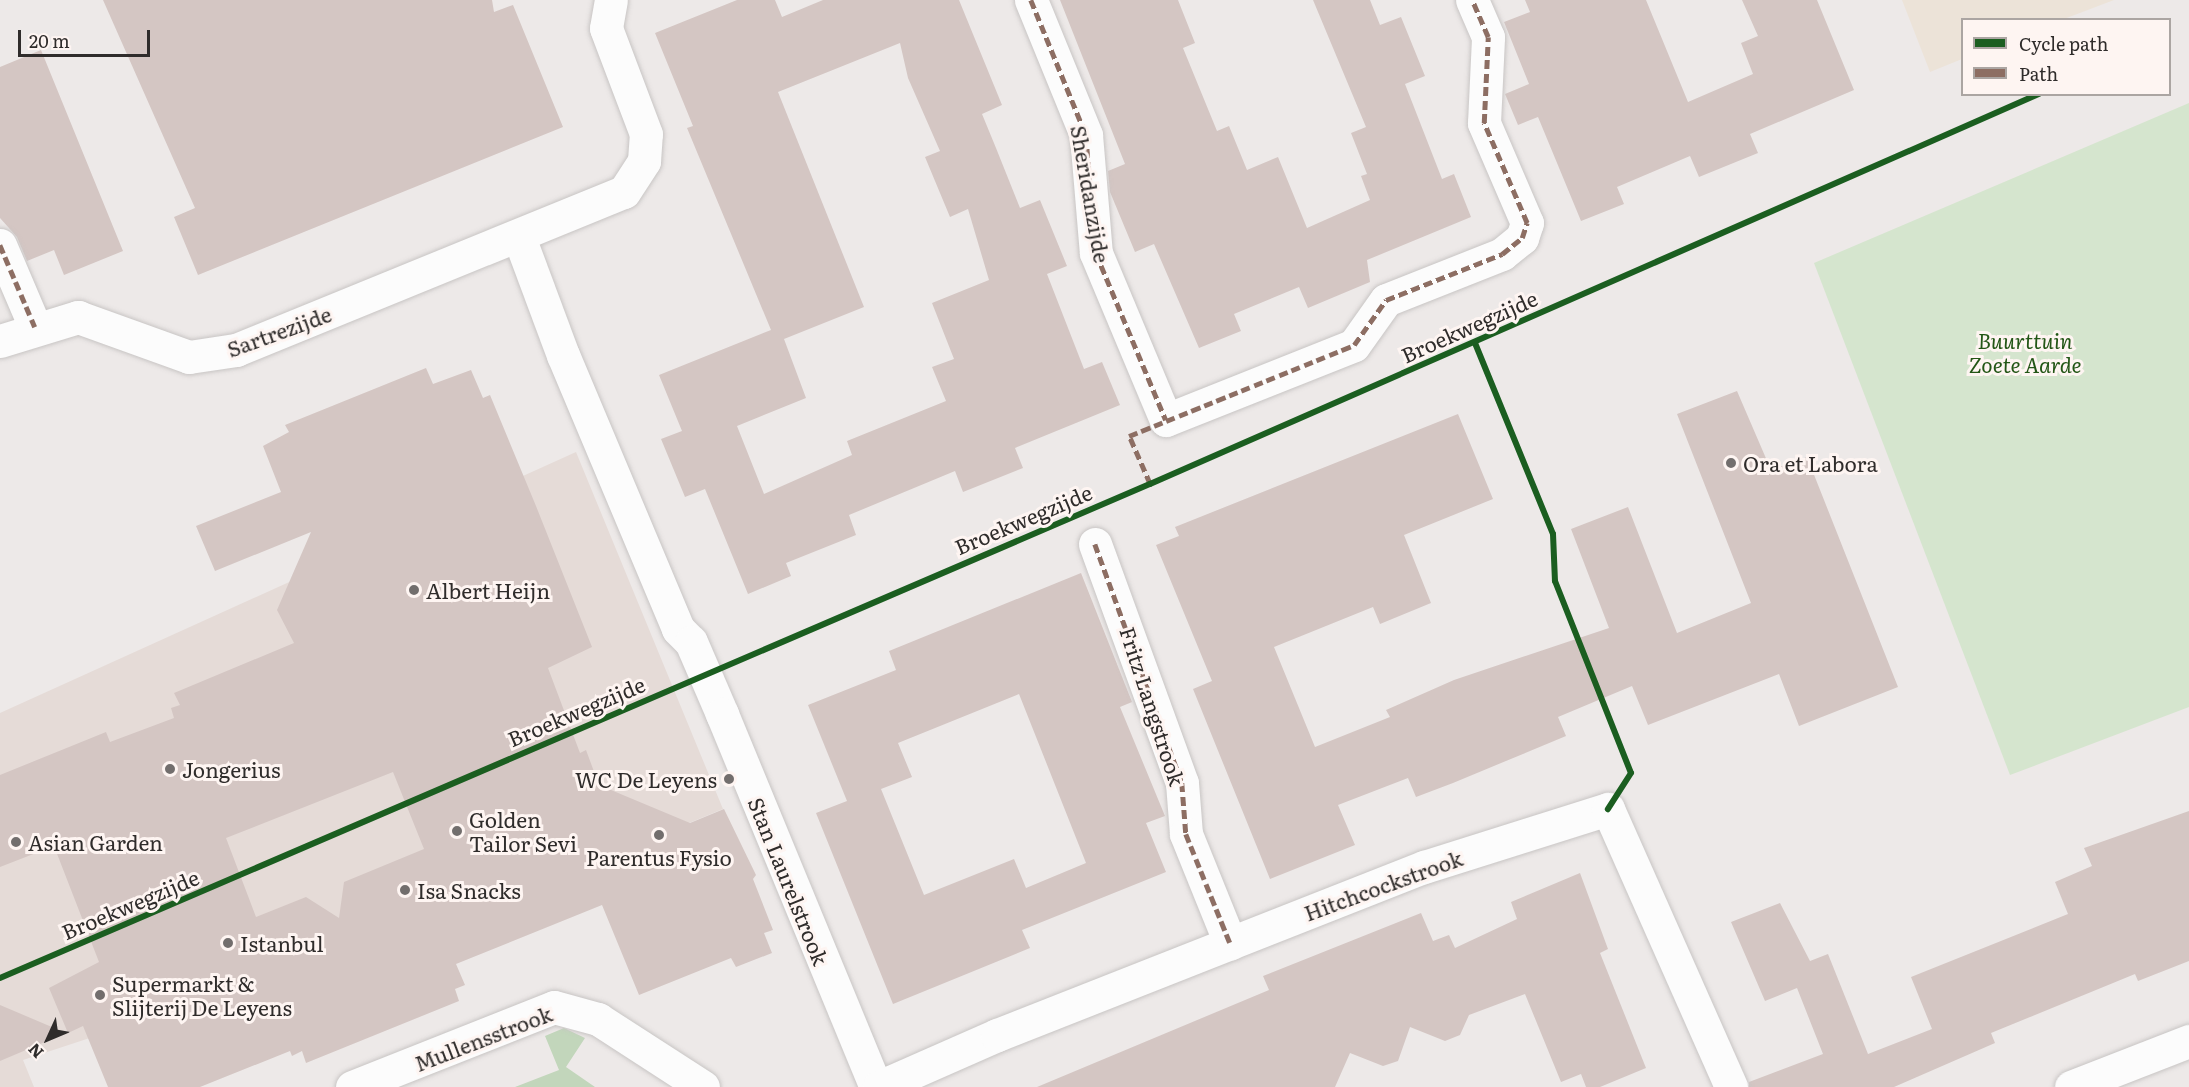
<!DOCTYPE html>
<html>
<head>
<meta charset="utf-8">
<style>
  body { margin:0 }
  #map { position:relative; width:2189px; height:1087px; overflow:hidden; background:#ede9e8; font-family:Literata,serif }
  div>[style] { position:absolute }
  .built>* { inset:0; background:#e5dbd7 }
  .education>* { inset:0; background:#ece3d8 }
  .green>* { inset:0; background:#d5e5ce }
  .forest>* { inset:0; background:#c2d6bb }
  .building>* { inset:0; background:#d4c6c3 }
  .roads { filter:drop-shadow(0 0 2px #c8c5c4) drop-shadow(0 0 2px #c8c5c4) }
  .street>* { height:33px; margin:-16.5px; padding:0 16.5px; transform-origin:16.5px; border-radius:16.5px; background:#fcfcfc }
  .quiet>* { height:4.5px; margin-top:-2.25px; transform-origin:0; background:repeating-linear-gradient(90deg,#8d6e63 0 9px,transparent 0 13.5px) }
  .cycleway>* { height:6px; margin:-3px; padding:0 3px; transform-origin:3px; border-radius:3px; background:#1b5e20 }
  .dots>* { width:16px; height:16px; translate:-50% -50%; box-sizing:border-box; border:3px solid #fef5f2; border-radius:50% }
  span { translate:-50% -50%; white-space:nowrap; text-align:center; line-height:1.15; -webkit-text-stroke:6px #fef5f2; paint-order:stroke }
  .street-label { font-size:21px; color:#2f2c2b }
  .park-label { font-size:21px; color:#235616; font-style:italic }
  .poi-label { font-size:21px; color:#2f2c2b }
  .left { translate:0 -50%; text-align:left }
  .right { translate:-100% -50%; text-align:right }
  .legend { position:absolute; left:1961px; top:18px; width:210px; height:78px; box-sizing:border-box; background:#fef5f2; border:2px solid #aba5a2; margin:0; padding:8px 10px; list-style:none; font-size:18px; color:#2f2c2b }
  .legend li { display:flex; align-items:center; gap:12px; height:30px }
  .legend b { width:30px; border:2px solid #aba5a2 }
  .north { position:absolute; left:18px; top:1009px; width:60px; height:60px; -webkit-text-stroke:4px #fef5f2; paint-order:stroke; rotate:226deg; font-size:16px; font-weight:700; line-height:24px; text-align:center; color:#2f2c2b }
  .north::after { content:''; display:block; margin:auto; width:21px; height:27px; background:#2f2c2b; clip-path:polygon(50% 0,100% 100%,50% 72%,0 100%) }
  .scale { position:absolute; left:18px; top:30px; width:132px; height:27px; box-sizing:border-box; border:3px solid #2f2c2b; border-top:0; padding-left:8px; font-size:18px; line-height:21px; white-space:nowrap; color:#2f2c2b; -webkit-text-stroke:4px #fef5f2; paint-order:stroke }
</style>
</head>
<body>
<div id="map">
  <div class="built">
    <div style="clip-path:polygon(576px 452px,723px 809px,475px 911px,23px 1060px,34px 1087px,0 1087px,0 713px)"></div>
  </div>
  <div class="education">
    <div style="clip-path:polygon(1902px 0,2114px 0,2064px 19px,1962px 20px,1962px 59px,1930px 72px)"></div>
  </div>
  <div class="green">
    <div style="clip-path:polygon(2189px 103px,2189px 707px,2010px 775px,1814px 263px)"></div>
  </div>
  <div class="forest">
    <div style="clip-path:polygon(564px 1028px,585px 1038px,566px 1067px,595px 1087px,515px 1087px,559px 1070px,545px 1036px)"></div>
  </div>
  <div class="building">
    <div style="clip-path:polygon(103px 0,492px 0,494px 12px,513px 5px,563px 127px,198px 275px,174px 217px,195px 208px)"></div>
    <div style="clip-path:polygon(evenodd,737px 0,775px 0,782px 17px,823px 0,959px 0,1002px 105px,982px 114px,996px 148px,1020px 208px,1040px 200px,1067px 266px,1047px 274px,1084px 369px,1102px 362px,1120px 405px,1015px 448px,1023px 468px,963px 492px,955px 471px,849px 515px,856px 535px,786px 563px,791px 576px,748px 594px,705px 489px,685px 497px,661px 439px,682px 431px,659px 375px,771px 330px,687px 128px,693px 126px,655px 33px,737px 0,900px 43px,908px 78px,940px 151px,925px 157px,950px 217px,968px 209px,989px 280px,932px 303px,954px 359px,932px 367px,946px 401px,847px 441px,852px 455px,764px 494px,737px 426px,806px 398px,784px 339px,864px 307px,778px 92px,900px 43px)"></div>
    <div style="clip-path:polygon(1060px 0,1178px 0,1195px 43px,1183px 48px,1217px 131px,1229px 126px,1247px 170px,1278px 157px,1307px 228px,1370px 200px,1361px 176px,1367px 174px,1351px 133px,1366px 127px,1313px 0,1370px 0,1380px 25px,1401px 17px,1425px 76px,1405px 84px,1442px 179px,1454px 174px,1471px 217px,1367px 260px,1370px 282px,1308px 308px,1299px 287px,1234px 314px,1241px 331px,1199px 348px,1154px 244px,1135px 252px,1110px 192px,1108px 171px,1125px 164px)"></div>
    <div style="clip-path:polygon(1525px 0,1646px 0,1688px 102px,1753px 74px,1741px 43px,1758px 36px,1742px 0,1817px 0,1854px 90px,1750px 134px,1758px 153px,1699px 177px,1690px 156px,1617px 187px,1624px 204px,1581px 221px,1538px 117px,1518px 125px,1505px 94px,1529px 84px,1504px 22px,1530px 12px)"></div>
    <div style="clip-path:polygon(41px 50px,123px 251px,64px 275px,54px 250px,27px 261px,17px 237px,0 218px,0 67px)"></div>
    <div style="clip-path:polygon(evenodd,426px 368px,433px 384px,471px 370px,483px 398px,490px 395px,536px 506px,592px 647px,548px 668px,580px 753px,586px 750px,599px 785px,690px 823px,724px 809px,756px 875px,753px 879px,773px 930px,764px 933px,772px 953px,736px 967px,731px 958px,639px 995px,602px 905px,456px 964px,465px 985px,455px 989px,459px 1001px,306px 1063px,302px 1051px,292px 1056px,290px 1051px,200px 1087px,108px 1087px,83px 1026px,68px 1033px,49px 988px,99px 962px,54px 846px,0 867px,0 775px,106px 732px,110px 742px,174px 718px,171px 708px,180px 705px,174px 693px,294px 643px,277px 610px,311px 532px,215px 571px,196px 526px,281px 492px,263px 446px,289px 432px,285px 425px,426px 368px,393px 772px,424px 849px,344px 882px,339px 918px,306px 897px,256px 917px,226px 838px,393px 772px)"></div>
    <div style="clip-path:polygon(1737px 391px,1771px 470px,1807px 457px,1898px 687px,1799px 726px,1779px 674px,1648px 725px,1632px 686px,1558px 717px,1566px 736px,1453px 783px,1416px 797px,1408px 778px,1338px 805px,1355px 845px,1270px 879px,1193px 689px,1212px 681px,1156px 545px,1179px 536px,1175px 527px,1458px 414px,1493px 499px,1404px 535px,1431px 603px,1380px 624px,1373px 607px,1274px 647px,1315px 747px,1390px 717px,1386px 710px,1454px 680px,1609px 628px,1571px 529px,1628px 507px,1677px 633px,1751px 603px,1677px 414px)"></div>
    <div style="clip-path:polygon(evenodd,1081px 573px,1132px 702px,1120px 707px,1165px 816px,1146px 823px,1166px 872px,1022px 930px,1030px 948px,893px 1004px,816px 813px,847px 801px,808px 705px,896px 670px,889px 651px,1081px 573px,1019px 694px,1086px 863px,1026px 888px,1014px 859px,924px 895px,881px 789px,912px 777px,898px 743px,1019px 694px)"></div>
    <div style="clip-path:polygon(2189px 811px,2189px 961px,2138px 981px,2135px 974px,1991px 1033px,1995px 1043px,1894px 1087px,1749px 1087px,1749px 1082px,1823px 1054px,1797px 988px,1765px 1001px,1731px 922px,1780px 903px,1810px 961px,1828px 954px,1868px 1054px,1932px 1029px,1911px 977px,2068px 914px,2055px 882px,2092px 866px,2084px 848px)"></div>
    <div style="clip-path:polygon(1580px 873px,1608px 949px,1600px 953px,1646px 1068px,1600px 1087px,1586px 1087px,1581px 1074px,1561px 1082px,1525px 994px,1469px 1015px,1460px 1035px,1445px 1041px,1410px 1027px,1398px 1061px,1383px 1066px,1350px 1053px,1335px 1087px,1037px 1087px,1269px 990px,1263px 976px,1421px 913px,1433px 941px,1449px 935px,1455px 948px,1517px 919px,1511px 902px)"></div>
    <div style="clip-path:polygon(0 1005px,66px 1033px,0 1061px)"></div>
  </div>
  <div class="roads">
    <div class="street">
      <div style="left:1031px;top:0;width:146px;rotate:67.8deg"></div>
      <div style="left:1086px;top:135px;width:118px;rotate:85.2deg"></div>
      <div style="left:1096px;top:253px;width:181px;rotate:67.3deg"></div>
      <div style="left:1166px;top:420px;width:202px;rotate:-21.7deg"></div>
      <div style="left:1354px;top:345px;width:55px;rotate:-54.6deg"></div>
      <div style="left:1386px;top:300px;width:125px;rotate:-21.6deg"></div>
      <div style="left:1502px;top:254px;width:26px;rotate:-39deg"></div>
      <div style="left:1522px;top:238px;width:16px;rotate:-72deg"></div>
      <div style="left:1527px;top:223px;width:109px;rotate:-113.3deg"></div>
      <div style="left:1484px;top:123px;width:86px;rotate:-87.3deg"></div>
      <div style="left:1488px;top:37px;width:40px;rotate:-113.4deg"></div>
      <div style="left:519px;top:237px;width:126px;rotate:69.6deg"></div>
      <div style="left:563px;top:355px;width:297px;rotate:67.2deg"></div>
      <div style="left:678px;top:629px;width:18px;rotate:45deg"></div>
      <div style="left:691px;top:642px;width:78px;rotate:66.7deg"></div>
      <div style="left:722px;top:714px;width:404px;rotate:67.6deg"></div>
      <div style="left:0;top:245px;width:89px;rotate:66.9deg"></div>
      <div style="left:0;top:341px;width:82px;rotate:-17.1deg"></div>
      <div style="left:78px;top:317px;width:118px;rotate:19.8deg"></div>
      <div style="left:189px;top:357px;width:48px;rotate:-8.5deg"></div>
      <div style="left:236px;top:350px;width:419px;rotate:-22.2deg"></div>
      <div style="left:624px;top:192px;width:37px;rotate:-57deg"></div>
      <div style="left:644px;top:161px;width:27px;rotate:-86deg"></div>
      <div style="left:646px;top:134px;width:113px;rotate:-110.7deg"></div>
      <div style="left:606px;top:28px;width:28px;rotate:-80deg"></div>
      <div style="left:1095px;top:544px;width:254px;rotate:70deg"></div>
      <div style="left:1182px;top:783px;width:51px;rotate:85.5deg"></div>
      <div style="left:1186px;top:834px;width:118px;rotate:68deg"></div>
      <div style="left:352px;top:1087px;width:217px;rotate:-21.6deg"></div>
      <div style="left:554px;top:1007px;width:46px;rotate:15.3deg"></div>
      <div style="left:598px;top:1019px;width:125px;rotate:32.9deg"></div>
      <div style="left:879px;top:1087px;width:129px;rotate:-23.8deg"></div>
      <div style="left:997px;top:1035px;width:459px;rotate:-21.5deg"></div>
      <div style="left:1424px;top:867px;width:193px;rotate:-17.5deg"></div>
      <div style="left:1608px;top:809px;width:304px;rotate:66.1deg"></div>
      <div style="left:2071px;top:1087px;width:127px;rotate:-21.3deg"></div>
    </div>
  </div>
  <div class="quiet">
    <div style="left:1031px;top:0;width:146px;rotate:67.8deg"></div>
    <div style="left:1086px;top:135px;width:118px;rotate:85.2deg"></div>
    <div style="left:1096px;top:253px;width:181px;rotate:67.3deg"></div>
    <div style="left:0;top:245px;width:89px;rotate:66.9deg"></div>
    <div style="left:1150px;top:484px;width:52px;rotate:-113.6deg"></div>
    <div style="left:1129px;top:436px;width:243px;rotate:-22deg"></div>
    <div style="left:1354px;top:345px;width:55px;rotate:-54.6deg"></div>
    <div style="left:1386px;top:300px;width:125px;rotate:-21.6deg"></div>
    <div style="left:1502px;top:254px;width:26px;rotate:-39deg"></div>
    <div style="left:1522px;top:238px;width:16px;rotate:-72deg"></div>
    <div style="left:1527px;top:223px;width:109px;rotate:-113.3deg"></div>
    <div style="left:1484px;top:123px;width:86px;rotate:-87.3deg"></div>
    <div style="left:1488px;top:37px;width:40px;rotate:-113.4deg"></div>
    <div style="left:1095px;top:544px;width:254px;rotate:70deg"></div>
    <div style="left:1182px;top:783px;width:51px;rotate:85.5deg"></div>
    <div style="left:1186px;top:834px;width:118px;rotate:68deg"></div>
  </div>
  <div class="cycleway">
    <div style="left:1475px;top:343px;width:206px;rotate:67.8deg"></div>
    <div style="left:1553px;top:534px;width:47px;rotate:87.6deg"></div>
    <div style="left:1555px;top:581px;width:206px;rotate:68.4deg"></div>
    <div style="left:1631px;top:773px;width:43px;rotate:122.6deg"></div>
    <div style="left:0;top:978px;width:1252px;rotate:-23.25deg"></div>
    <div style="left:1150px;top:484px;width:971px;rotate:-23.69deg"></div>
  </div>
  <div class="dots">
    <div style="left:1731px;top:463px;background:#726e6d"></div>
    <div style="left:414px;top:590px;background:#726e6d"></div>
    <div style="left:170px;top:769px;background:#726e6d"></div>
    <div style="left:729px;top:779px;background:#726e6d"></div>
    <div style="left:457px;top:831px;background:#726e6d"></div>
    <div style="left:659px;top:835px;background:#726e6d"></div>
    <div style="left:16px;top:842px;background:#726e6d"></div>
    <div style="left:405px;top:890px;background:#726e6d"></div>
    <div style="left:228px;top:943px;background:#726e6d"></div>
    <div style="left:100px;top:995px;background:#726e6d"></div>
  </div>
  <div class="street-label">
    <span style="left:1091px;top:194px;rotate:80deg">Sheridanzijde</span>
    <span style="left:1469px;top:326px;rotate:-24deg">Broekwegzijde</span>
    <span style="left:279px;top:331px;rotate:-20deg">Sartrezijde</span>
    <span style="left:1023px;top:519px;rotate:-23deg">Broekwegzijde</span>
    <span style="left:1153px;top:706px;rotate:72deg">Fritz Langstrook</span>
    <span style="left:576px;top:711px;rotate:-23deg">Broekwegzijde</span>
    <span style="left:789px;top:881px;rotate:68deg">Stan Laurelstrook</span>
    <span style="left:1383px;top:885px;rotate:-20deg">Hitchcockstrook</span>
    <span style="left:130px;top:904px;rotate:-23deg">Broekwegzijde</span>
    <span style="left:483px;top:1038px;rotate:-21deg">Mullensstrook</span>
  </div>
  <div class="park-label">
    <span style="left:2025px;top:352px">Buurttuin<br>Zoete Aarde</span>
  </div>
  <div class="poi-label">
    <span class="left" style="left:1743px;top:463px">Ora et Labora</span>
    <span class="left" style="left:426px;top:590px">Albert Heijn</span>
    <span class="left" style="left:182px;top:769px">Jongerius</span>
    <span class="right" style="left:717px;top:779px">WC De Leyens</span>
    <span class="left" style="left:469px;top:831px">Golden<br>Tailor Sevi</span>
    <span class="left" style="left:28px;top:842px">Asian Garden</span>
    <span style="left:659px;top:857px">Parentus Fysio</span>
    <span class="left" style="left:417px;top:890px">Isa Snacks</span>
    <span class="left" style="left:240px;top:943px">Istanbul</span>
    <span class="left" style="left:112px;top:995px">Supermarkt &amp;<br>Slijterij De Leyens</span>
  </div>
  <ul class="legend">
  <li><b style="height:8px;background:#1b5e20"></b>Cycle path</li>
  <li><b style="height:8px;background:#8d6e63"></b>Path</li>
  </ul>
  <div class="north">N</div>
  <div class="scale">20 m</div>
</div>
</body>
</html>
